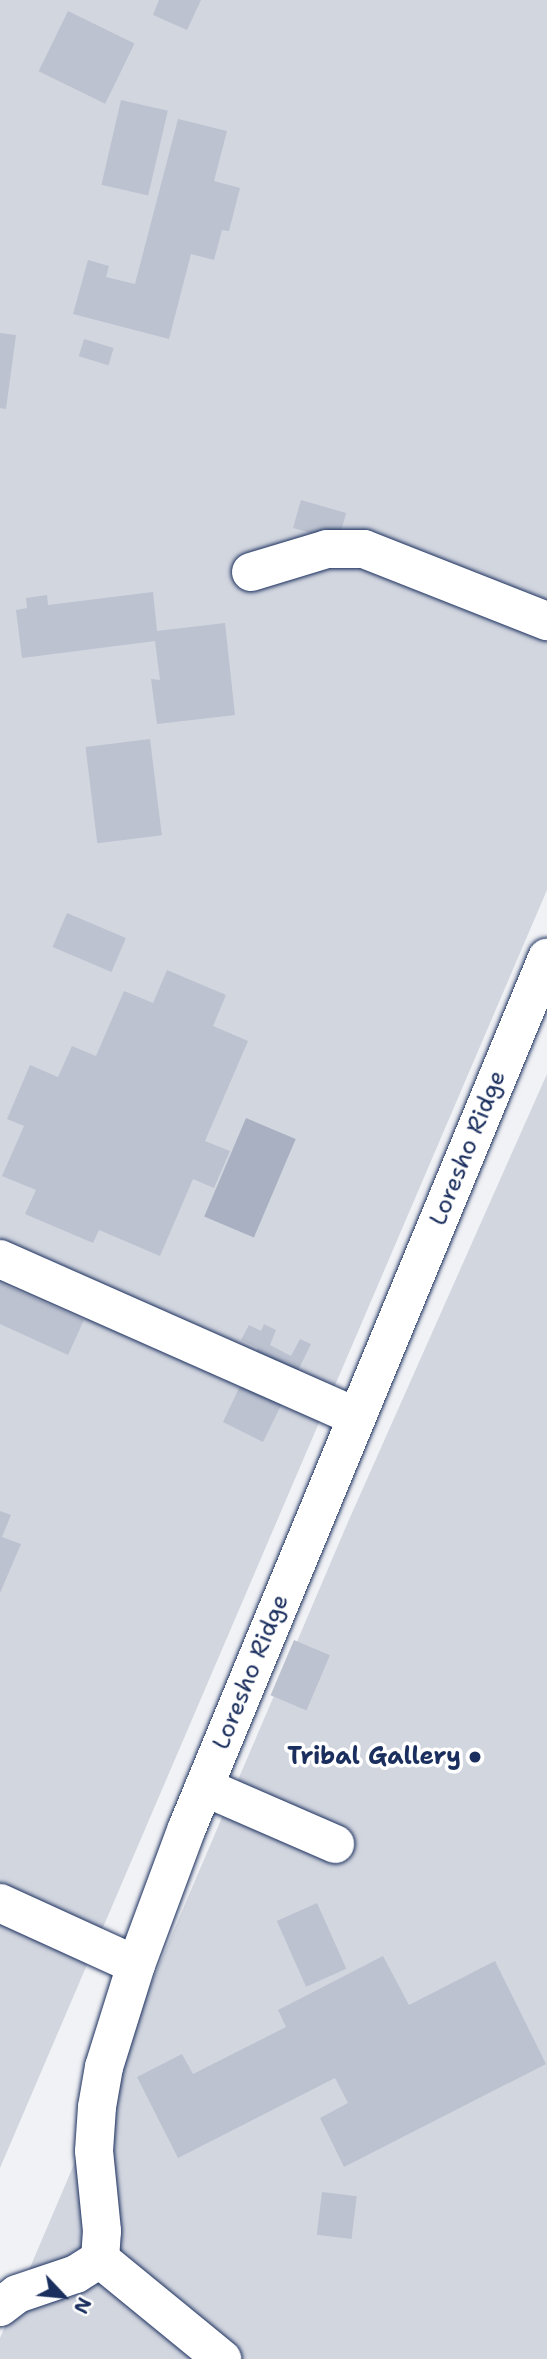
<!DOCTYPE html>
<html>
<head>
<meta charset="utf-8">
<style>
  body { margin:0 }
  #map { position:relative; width:547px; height:2359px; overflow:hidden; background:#f1f2f5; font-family:"Shantell Sans",sans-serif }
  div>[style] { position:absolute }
  .green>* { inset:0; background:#d2d6df }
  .water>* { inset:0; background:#a8b0c2; transform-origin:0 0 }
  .building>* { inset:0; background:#bcc2d0; transform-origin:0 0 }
  .roads { filter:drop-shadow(0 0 2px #1b2f5e) drop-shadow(0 0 2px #1b2f5e) }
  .minor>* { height:38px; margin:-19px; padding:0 19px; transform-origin:19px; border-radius:19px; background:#fff }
  .major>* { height:38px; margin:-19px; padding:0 19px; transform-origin:19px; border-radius:19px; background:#fff }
  .dots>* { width:19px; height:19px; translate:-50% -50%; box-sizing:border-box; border:4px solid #fff; border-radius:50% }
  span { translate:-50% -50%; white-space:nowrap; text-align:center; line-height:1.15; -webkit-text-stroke:7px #fff; paint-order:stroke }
  .street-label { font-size:24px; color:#1b2f5e }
  .poi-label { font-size:24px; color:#1b2f5e; font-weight:700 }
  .right { translate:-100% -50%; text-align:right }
  .north { position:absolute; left:28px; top:2261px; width:70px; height:70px; -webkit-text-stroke:5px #fff; paint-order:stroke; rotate:116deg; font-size:19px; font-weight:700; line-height:28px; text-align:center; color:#1b2f5e }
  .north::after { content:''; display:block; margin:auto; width:24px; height:32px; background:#1b2f5e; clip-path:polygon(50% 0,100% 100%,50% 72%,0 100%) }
</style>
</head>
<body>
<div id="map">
  <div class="green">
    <div style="clip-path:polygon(0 0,547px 0,547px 890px,0 2168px)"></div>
    <div style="clip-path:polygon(547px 1074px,547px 2359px,0 2359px,0 2338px,348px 1522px)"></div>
  </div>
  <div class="water">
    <div style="left:246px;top:1118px;width:54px;height:107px;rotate:23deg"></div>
  </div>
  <div class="building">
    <div style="clip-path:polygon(159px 0,201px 0,187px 30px,153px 15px)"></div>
    <div style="left:68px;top:11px;width:74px;height:67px;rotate:26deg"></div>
    <div style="left:121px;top:100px;width:48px;height:87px;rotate:13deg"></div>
    <div style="clip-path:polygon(178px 119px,227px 131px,214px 181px,240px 188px,229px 231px,222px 230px,214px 260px,191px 254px,169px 339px,73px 314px,88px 260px,109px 266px,106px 277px,135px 284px)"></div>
    <div style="clip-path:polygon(0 333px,16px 335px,6px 409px,0 408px)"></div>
    <div style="left:84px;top:339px;width:31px;height:18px;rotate:17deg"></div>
    <div style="left:301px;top:500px;width:47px;height:29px;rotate:16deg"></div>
    <div style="clip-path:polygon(153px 592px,157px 631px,225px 623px,235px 715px,157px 724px,151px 679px,160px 680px,155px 641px,22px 658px,16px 610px,27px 608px,26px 598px,47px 595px,48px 605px)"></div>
    <div style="left:150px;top:739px;width:97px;height:65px;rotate:83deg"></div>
    <div style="left:67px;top:913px;width:64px;height:37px;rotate:23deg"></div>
    <div style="clip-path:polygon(167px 970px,226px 995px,213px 1026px,248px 1041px,205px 1141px,230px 1151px,214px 1188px,193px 1179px,160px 1256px,99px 1230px,93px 1243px,25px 1214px,36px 1190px,2px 1176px,24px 1126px,7px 1119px,30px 1065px,58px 1077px,72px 1046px,96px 1056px,124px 991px,153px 1003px)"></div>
    <div style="clip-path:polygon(0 1283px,84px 1320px,68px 1355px,0 1324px)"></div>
    <div style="clip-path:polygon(264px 1324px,276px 1330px,270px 1345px,291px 1356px,300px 1339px,311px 1344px,263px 1442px,223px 1422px,258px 1348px,241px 1340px,249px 1325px,261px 1331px)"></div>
    <div style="clip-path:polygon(0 1511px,11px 1515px,2px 1537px,21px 1544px,0 1593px)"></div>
    <div style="left:294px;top:1640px;width:39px;height:60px;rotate:23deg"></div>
    <div style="left:317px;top:1903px;width:72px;height:44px;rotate:66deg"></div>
    <div style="clip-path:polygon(383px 1956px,409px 2005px,495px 1961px,546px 2064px,344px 2167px,320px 2118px,348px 2103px,335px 2078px,178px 2158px,137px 2077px,182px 2054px,193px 2074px,286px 2027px,278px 2010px)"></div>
    <div style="left:322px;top:2192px;width:35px;height:43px;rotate:7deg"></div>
  </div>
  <div class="roads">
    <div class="minor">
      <div style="left:251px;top:572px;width:79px;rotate:-16.8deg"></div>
      <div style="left:327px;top:549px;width:37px"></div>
      <div style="left:364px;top:549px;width:197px;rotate:21.5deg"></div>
      <div style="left:0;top:1259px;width:390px;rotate:23.9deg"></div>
      <div style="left:204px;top:1787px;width:143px;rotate:23.5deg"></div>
      <div style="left:0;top:1903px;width:149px;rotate:24.5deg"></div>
      <div style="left:100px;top:2259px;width:158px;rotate:39.3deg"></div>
    </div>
    <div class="major">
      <div style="left:0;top:2307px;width:21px;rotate:-37deg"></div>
      <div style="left:17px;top:2294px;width:62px;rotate:-18.7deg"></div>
      <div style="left:76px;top:2274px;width:28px;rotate:-32deg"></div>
      <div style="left:100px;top:2259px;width:28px;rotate:-86deg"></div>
      <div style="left:102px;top:2231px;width:80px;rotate:-95.7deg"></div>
      <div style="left:94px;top:2151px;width:44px;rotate:-86.1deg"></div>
      <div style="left:97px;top:2107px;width:41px;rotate:-80.1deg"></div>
      <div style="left:104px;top:2067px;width:107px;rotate:-72.6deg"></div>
      <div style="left:136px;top:1965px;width:146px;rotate:-69.6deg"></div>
      <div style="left:187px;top:1828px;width:942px;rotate:-67.52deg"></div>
    </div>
  </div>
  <div class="dots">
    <div style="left:475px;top:1757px;background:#1b2f5e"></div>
  </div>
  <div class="street-label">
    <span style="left:468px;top:1148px;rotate:-68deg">Loresho Ridge</span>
    <span style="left:251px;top:1672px;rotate:-68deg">Loresho Ridge</span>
  </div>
  <div class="poi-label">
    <span class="right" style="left:461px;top:1757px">Tribal Gallery</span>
  </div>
  <div class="north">N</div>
</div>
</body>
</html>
